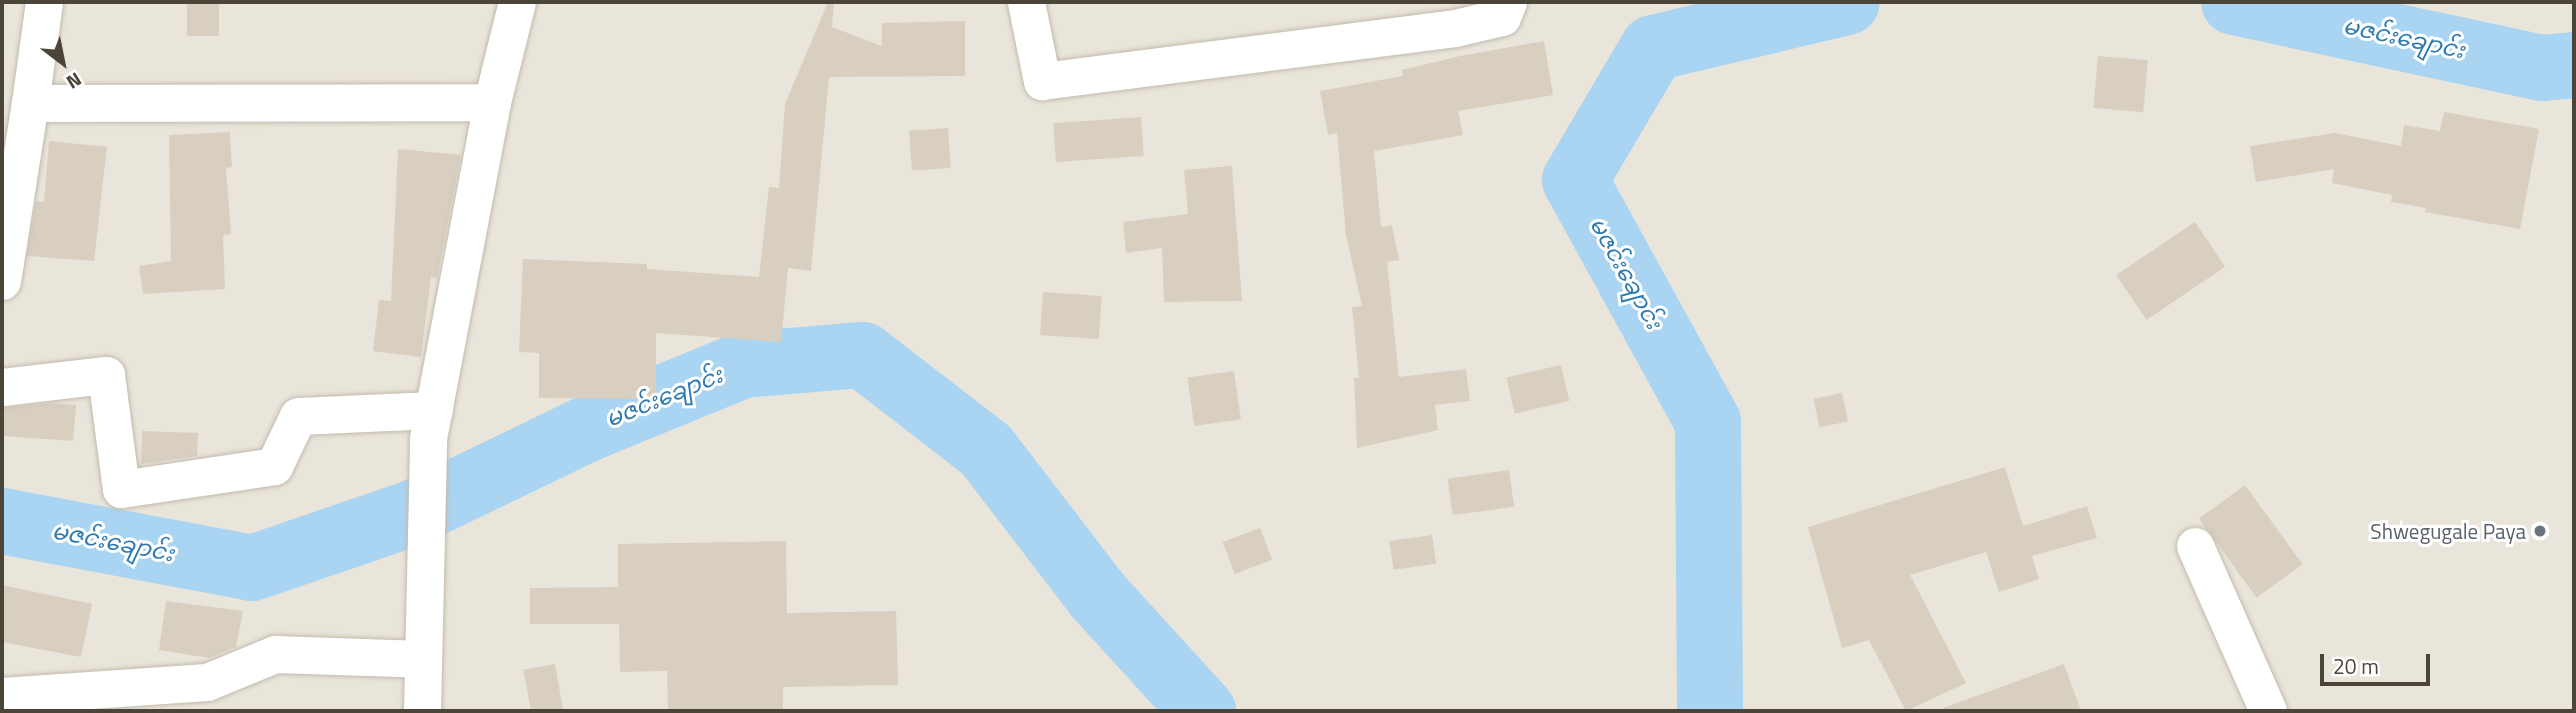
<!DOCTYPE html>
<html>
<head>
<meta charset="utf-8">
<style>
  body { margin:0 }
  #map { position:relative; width:2576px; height:713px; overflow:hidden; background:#f6f3ec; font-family:"Titillium Web","Noto Sans Myanmar",sans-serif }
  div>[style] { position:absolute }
  .residential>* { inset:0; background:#eae5da; transform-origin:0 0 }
  .river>* { height:66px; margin:-33px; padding:0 33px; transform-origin:33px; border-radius:33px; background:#a9d4f2 }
  .building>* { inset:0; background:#d8cfc1; transform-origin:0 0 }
  .roads { filter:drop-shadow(0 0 2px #c2bbae) drop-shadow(0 0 2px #c2bbae) }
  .street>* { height:37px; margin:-18.5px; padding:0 18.5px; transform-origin:18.5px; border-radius:18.5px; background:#fff }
  .dots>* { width:19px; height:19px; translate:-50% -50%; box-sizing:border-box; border:4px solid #fff; border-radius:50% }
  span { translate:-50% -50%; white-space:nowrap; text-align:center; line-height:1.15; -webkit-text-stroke:6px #fff; paint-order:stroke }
  .worship-label { font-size:21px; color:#5b616d }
  .right { translate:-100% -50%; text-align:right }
  .water-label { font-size:23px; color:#2e7ab2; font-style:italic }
  .frame { position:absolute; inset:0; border:4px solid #4b4439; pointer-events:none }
  .north { position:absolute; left:28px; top:28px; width:70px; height:70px; -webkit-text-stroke:5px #fff; paint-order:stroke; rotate:148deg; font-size:19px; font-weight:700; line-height:28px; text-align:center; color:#4b4439 }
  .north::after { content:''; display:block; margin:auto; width:24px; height:32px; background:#4b4439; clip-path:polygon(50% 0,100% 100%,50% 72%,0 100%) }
  .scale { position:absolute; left:2320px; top:654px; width:110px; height:32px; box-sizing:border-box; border:4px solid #4b4439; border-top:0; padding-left:9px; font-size:21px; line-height:24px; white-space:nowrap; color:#4b4439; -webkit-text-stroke:5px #fff; paint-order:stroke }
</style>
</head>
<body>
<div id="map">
  <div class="residential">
    <div style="left:2px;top:2px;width:2572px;height:709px"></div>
  </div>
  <div class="river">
    <div style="left:2234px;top:2px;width:315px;rotate:12.1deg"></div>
    <div style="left:2542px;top:68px;width:32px;rotate:-5deg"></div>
    <div style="left:2px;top:521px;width:254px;rotate:10.6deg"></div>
    <div style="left:252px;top:568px;width:170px;rotate:-18.9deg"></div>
    <div style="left:413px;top:513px;width:193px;rotate:-25.8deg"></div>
    <div style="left:587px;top:429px;width:169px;rotate:-22.3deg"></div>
    <div style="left:743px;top:365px;width:120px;rotate:-4.8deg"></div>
    <div style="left:863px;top:355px;width:155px;rotate:37.7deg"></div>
    <div style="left:986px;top:450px;width:184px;rotate:52.5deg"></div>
    <div style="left:1098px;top:596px;width:156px;rotate:47.6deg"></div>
    <div style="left:1710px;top:711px;width:289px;rotate:-90.4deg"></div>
    <div style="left:1708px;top:422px;width:276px;rotate:-118.8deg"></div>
    <div style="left:1575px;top:180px;width:153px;rotate:-59.4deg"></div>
    <div style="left:1653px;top:48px;width:199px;rotate:-13.3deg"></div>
  </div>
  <div class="building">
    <div style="left:187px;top:2px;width:32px;height:34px"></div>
    <div style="clip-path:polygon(828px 2px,834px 2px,832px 27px,882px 46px,882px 23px,965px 21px,965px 76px,829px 77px,811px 271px,788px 268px,781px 342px,656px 333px,656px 399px,539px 398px,539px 353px,519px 352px,523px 259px,647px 264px,647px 269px,759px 277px,769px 187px,779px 188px,785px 104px)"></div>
    <div style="clip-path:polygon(1544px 41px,1553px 95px,1458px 111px,1463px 135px,1374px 151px,1381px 227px,1392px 225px,1399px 260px,1387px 262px,1399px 377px,1466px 369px,1470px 401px,1435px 405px,1438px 430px,1357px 448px,1354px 378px,1359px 378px,1352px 307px,1362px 306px,1346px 235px,1337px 133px,1328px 135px,1320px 91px,1403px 76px,1402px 70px,1460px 56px)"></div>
    <div style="left:2098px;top:56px;width:50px;height:52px;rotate:5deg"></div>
    <div style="clip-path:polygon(2444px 112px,2539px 129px,2520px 229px,2425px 212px,2426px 208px,2391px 202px,2392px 195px,2332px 183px,2334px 169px,2256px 182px,2250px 146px,2335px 133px,2401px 146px,2404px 125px,2440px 131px)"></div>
    <div style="left:1141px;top:117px;width:39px;height:88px;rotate:86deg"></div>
    <div style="left:948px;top:128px;width:40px;height:39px;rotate:86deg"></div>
    <div style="clip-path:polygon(230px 132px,232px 167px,226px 168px,231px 234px,223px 235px,225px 289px,143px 294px,139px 266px,171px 261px,169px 135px)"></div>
    <div style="clip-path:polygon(49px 141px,107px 147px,94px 261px,27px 256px,36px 201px,44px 202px)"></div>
    <div style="clip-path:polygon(398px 149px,461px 155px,437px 278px,431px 277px,421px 357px,373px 351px,379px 300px,391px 301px)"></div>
    <div style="clip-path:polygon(1232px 166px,1242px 301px,1164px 302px,1162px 248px,1126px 253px,1123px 222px,1188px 214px,1184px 170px)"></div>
    <div style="left:2195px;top:222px;width:54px;height:95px;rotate:56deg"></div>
    <div style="left:1043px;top:292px;width:59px;height:43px;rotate:4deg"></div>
    <div style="left:1561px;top:365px;width:37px;height:56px;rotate:77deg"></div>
    <div style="left:1234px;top:371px;width:49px;height:47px;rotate:82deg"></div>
    <div style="left:1842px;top:393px;width:29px;height:29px;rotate:78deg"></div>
    <div style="clip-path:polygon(50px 403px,76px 405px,73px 441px,2px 436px,2px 408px)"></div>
    <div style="clip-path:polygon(142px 431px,198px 433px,197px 456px,141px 464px)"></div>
    <div style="clip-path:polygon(2005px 467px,2023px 526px,2087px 506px,2097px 538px,2032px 556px,2039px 579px,1999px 592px,1986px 552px,1910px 575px,1966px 683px,1906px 711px,1869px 640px,1842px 648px,1808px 527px)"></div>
    <div style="left:1509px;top:470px;width:37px;height:62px;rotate:82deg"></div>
    <div style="left:2245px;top:485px;width:98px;height:57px;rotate:54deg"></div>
    <div style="left:1260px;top:528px;width:34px;height:40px;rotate:69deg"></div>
    <div style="left:1432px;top:535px;width:29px;height:43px;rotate:82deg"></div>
    <div style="clip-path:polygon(786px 541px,787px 613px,896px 611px,898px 685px,783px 687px,783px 711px,668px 711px,667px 671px,620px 672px,619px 624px,530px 624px,530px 588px,618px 587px,618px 544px)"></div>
    <div style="clip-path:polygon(2px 585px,92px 604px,81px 657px,2px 642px)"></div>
    <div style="clip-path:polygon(166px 601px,243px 611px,236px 647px,209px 658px,159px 650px)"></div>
    <div style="left:555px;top:664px;width:48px;height:32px;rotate:80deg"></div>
    <div style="clip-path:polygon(2064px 664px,2081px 711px,1944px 711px,1943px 708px)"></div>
  </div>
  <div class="roads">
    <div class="street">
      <div style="left:44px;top:2px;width:102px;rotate:97.9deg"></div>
      <div style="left:30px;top:103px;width:462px;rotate:-0.1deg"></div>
      <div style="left:1026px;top:2px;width:81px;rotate:78.6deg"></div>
      <div style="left:1042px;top:81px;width:416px;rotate:-7.3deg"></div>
      <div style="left:1455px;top:28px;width:48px;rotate:-13.2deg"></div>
      <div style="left:1502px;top:17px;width:16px;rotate:-68deg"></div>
      <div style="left:2px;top:281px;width:180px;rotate:-81.1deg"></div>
      <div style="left:2px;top:387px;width:105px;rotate:-6.6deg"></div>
      <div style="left:106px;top:375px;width:115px;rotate:82.5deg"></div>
      <div style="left:121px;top:489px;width:155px;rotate:-8.5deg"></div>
      <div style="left:274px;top:466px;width:55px;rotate:-64.4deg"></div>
      <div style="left:298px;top:416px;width:136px;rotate:-2.5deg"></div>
      <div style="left:2195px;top:546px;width:180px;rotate:66.1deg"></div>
      <div style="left:2px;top:696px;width:205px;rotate:-3.9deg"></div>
      <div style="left:207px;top:682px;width:74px;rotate:-22.4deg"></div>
      <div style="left:275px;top:654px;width:147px;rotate:1.9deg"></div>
      <div style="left:422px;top:711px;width:273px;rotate:-88.7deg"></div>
      <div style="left:428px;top:438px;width:342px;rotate:-79.2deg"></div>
      <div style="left:492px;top:102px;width:103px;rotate:-76deg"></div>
    </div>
  </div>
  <div class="dots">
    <div style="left:2540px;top:531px;background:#6b7280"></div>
  </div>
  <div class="worship-label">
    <span class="right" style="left:2526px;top:531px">Shwegugale Paya</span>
  </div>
  <div class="water-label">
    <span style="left:2404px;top:38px;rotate:12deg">မဇင်းချောင်း</span>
    <span style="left:1626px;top:273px;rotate:61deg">မဇင်းချောင်း</span>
    <span style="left:664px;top:397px;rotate:-22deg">မဇင်းချောင်း</span>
    <span style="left:113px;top:542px;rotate:11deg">မဇင်းချောင်း</span>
  </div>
  <div class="frame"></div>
  <div class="north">N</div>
  <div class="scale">20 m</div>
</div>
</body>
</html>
